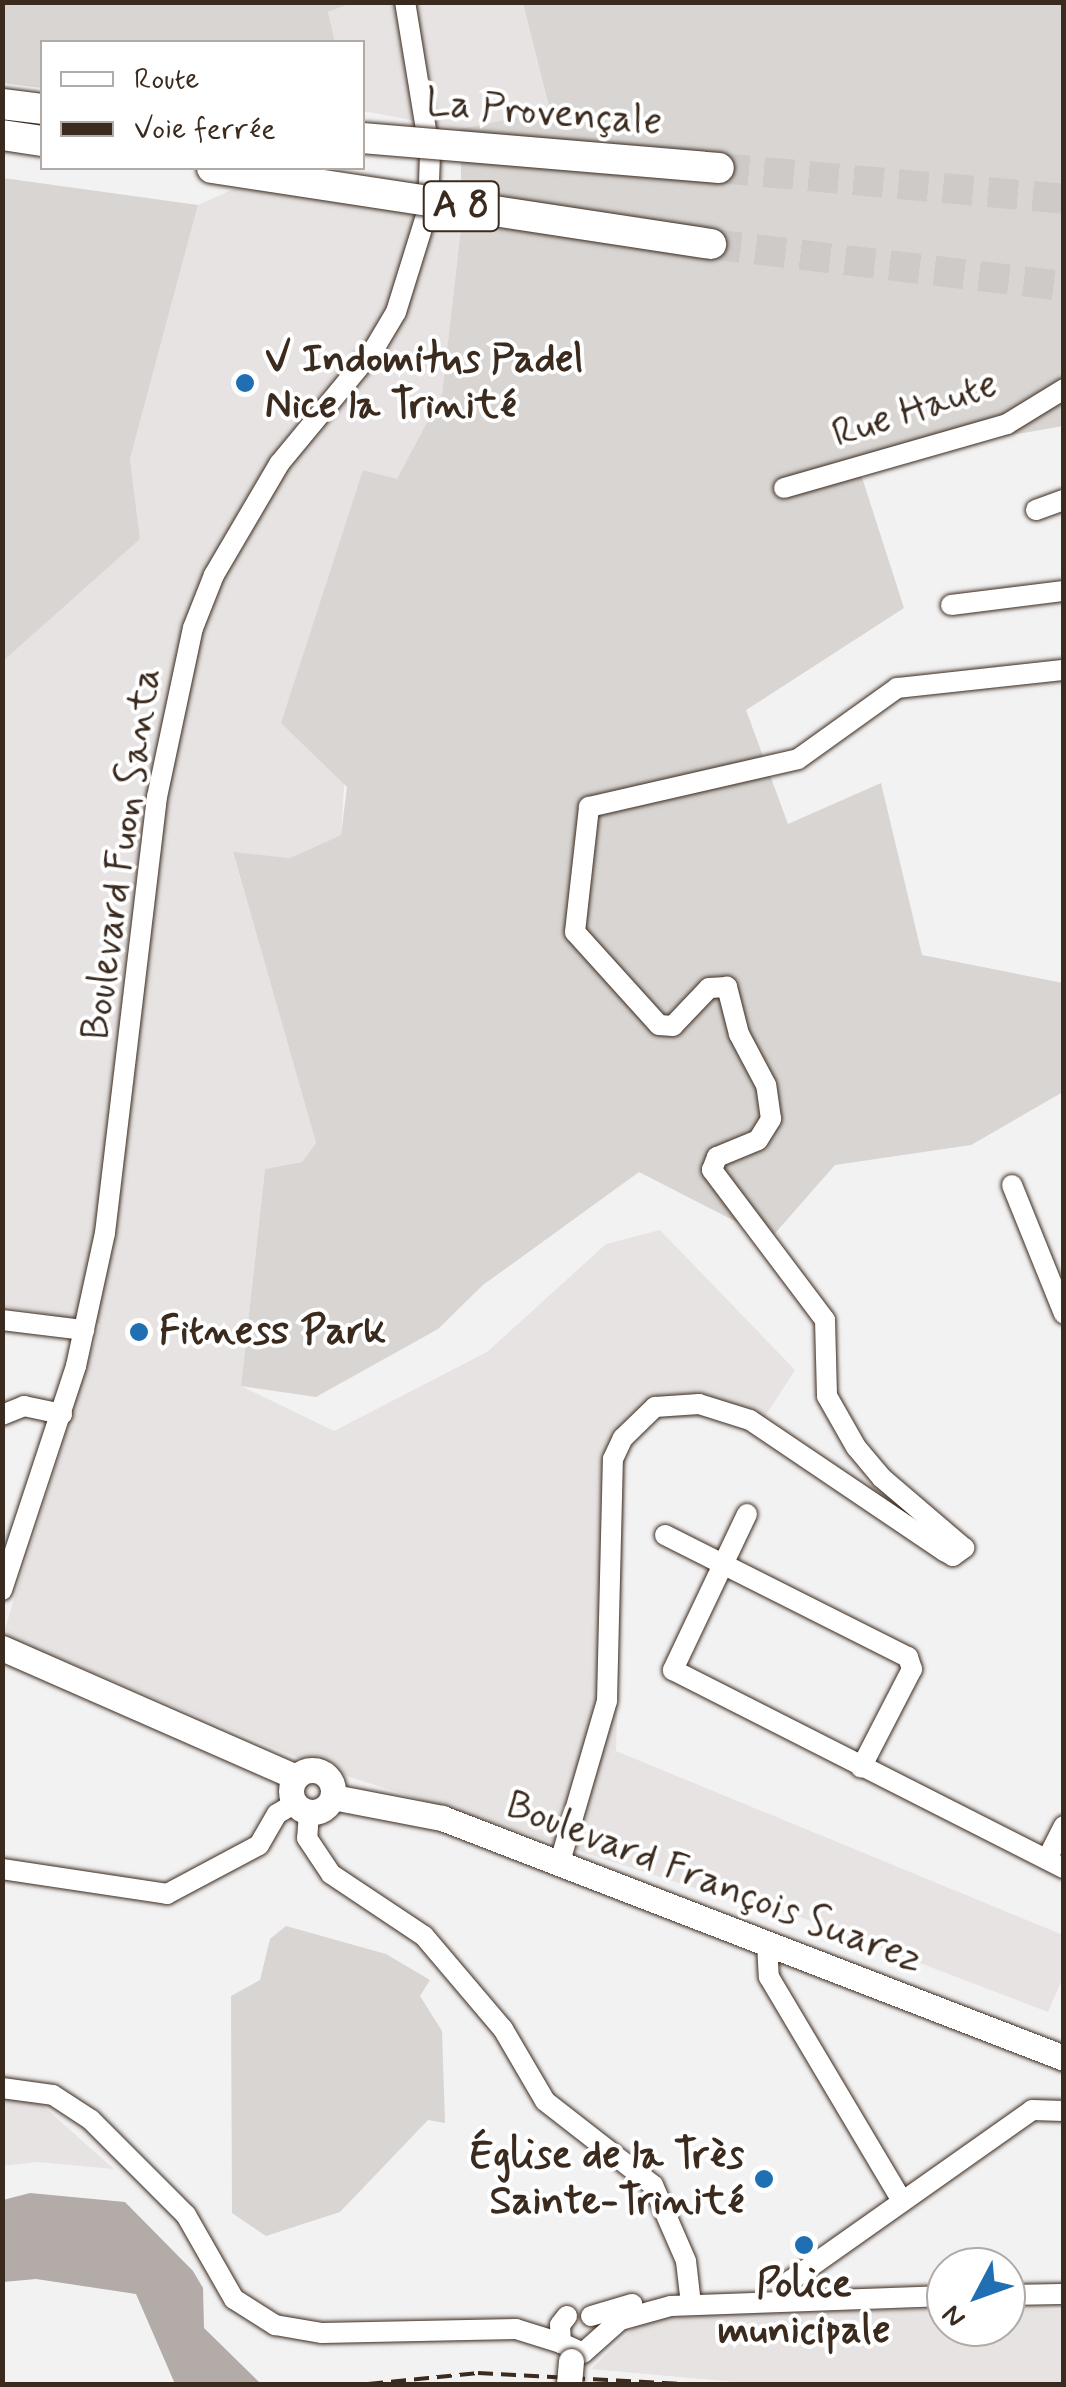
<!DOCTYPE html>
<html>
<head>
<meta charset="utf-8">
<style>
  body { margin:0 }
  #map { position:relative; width:1066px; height:2387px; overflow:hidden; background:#f3f2f2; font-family:Mynerve,sans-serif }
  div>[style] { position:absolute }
  .built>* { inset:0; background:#e6e3e2 }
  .green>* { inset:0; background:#d8d5d2 }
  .water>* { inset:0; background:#b2aba7 }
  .highway-tunnel>* { height:30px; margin-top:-15px; transform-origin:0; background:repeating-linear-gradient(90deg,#cecac8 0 30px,transparent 0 45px) }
  .roads { filter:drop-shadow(0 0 2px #3b2a1e) drop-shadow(0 0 2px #3b2a1e) }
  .minor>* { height:20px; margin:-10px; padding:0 10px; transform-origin:10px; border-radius:10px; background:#fff }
  .major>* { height:25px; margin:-12.5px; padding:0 12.5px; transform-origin:12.5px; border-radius:12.5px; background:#fff }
  .major>.ring { margin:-12.5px; padding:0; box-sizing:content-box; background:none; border:25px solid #fff; border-radius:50% }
  .highway>* { height:30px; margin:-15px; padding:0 15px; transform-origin:15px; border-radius:15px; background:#fff }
  .rail>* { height:4px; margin-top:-2px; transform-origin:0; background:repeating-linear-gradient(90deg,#3b2a1e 0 15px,transparent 0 23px) }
  .bridges { filter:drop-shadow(0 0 2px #3b2a1e) drop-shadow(0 0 2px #3b2a1e) }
  .major-bridge>* { height:25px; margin:-12.5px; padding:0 12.5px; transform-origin:12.5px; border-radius:12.5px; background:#fff }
  .highway-bridge>* { height:30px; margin:-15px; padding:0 15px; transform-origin:15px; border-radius:15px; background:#fff }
  .dots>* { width:28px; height:28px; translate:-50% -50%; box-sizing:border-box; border:5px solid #fff; border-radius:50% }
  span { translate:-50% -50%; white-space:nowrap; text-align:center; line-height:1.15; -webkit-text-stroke:8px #fff; paint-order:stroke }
  .shield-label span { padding:2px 8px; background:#fff; border:2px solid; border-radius:8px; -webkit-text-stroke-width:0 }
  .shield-label { font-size:38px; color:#3b2a1e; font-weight:700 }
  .street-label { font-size:40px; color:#3b2a1e }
  .poi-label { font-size:40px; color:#3b2a1e; font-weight:700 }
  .left { translate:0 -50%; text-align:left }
  .right { translate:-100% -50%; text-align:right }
  .frame { position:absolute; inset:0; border:5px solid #3b2a1e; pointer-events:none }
  .legend { position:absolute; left:40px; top:40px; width:325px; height:130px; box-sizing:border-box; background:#fff; border:2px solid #b1aaa5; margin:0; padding:12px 18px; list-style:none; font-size:30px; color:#3b2a1e }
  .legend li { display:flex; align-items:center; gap:20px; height:50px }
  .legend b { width:50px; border:2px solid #b1aaa5 }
  .north { position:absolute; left:926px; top:2247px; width:100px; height:100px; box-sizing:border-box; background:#fff; border:2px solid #b1aaa5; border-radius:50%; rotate:229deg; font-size:28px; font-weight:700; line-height:40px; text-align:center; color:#3b2a1e }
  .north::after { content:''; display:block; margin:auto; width:35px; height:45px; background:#1f6fb2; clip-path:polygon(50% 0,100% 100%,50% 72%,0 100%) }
</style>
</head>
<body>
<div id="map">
  <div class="built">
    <div style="clip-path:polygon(352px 3px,523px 3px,550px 112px,460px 129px,363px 111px,362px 42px,335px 42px,328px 12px)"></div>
    <div style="clip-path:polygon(234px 189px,342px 196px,462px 219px,442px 394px,397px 480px,364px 470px,341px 835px,290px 858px,233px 853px,316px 1143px,302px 1162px,265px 1169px,241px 1386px,334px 1431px,487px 1352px,606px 1244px,660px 1230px,795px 1370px,764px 1418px,655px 1418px,626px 1448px,616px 1751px,1063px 1935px,1063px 1977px,1048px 2012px,787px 1912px,769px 1912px,325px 1769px,3px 1635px,100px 1324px,3px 1306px,2px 661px,140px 539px,130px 459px,198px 205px)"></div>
    <div style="clip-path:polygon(2px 2091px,41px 2104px,114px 2169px,37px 2162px,3px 2166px)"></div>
    <div style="clip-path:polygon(946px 2308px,946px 2327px,1006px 2327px,1006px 2309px,1063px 2310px,1063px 2384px,757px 2384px,591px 2369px,646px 2316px)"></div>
  </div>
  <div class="green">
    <div style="clip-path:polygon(3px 2px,352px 2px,352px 3px,328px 12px,335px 42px,42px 42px,42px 88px,3px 83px)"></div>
    <div style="clip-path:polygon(523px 3px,1063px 3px,1063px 426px,857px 462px,904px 608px,746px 710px,788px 824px,881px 783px,922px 955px,1063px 983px,1063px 1092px,971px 1145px,835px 1165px,770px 1239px,639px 1172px,483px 1285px,438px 1329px,316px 1397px,241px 1386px,265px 1169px,302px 1162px,316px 1143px,233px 852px,290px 858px,341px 835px,347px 787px,281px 723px,363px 470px,397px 479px,442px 394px,462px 219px,460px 129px,550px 111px)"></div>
    <div style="clip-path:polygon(3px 178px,198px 205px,130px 459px,140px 539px,3px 661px)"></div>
    <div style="clip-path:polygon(286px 1926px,386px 1954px,430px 1980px,420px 1996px,442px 2031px,445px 2123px,428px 2120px,340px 2212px,266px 2236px,232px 2213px,231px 1996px,260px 1980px,270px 1939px)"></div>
  </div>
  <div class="water">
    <div style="clip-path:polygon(30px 2193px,125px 2202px,193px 2271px,203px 2288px,204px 2328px,261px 2384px,175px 2384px,136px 2294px,36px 2279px,3px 2282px,3px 2200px)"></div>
  </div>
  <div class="highway-tunnel">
    <div style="left:719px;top:168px;width:346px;rotate:5.1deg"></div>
    <div style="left:711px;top:244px;width:355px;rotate:6.8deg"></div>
  </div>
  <div class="roads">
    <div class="minor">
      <div style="left:784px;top:488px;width:232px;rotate:-16deg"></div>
      <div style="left:1007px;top:424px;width:67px;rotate:-31.6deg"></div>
      <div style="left:1036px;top:510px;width:30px;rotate:-20deg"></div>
      <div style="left:951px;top:605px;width:114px;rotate:-7.1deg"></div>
      <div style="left:1012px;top:1185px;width:139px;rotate:68deg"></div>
      <div style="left:2px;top:1320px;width:83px;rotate:7deg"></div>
      <div style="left:2px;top:1415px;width:24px;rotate:-22deg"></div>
      <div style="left:24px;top:1406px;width:39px;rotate:12deg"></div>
      <div style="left:747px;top:1514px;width:173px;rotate:115.4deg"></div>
      <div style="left:673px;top:1670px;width:438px;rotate:26.9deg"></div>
      <div style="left:665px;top:1535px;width:272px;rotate:26.7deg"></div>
      <div style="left:908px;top:1657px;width:13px;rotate:72deg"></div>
      <div style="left:912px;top:1669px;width:111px;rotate:117.3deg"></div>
      <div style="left:2px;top:1590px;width:236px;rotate:-71.7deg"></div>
      <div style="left:76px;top:1366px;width:136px;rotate:-77.7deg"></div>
      <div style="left:105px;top:1233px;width:439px;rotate:-83.2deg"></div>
      <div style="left:157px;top:797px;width:173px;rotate:-78deg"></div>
      <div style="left:193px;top:628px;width:57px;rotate:-68.4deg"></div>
      <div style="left:214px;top:575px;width:129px;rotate:-59.6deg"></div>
      <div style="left:279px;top:464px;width:149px;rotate:-50.4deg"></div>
      <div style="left:374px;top:349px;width:43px;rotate:-59.3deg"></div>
      <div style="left:396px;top:312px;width:108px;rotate:-72.7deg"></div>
      <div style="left:428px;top:209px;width:55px;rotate:-87.9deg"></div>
      <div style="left:430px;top:154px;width:154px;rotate:-99.3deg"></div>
      <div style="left:309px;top:1812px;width:26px;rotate:94deg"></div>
      <div style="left:307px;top:1838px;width:43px;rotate:56.3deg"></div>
      <div style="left:331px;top:1874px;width:112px;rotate:33.7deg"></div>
      <div style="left:424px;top:1936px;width:122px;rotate:49.7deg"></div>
      <div style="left:503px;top:2029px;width:83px;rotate:59.7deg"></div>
      <div style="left:545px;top:2101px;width:137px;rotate:37.9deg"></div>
      <div style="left:653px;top:2185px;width:83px;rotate:66.5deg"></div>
      <div style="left:686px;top:2261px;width:43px;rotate:83.4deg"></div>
      <div style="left:1047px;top:1859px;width:37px;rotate:-63deg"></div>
      <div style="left:559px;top:1865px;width:171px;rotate:-73.7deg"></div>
      <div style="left:607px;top:1701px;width:242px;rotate:-88.6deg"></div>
      <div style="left:613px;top:1459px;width:23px;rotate:-65deg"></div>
      <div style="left:623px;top:1438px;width:45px;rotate:-44.1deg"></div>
      <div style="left:655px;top:1407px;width:44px;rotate:-3.9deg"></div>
      <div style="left:699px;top:1404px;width:53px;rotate:17.4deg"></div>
      <div style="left:750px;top:1420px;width:234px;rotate:34deg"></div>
      <div style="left:944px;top:1551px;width:10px;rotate:29deg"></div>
      <div style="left:953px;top:1556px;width:14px;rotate:-36deg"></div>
      <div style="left:964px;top:1548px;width:108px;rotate:-139.5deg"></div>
      <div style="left:882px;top:1478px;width:40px;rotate:-130deg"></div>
      <div style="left:856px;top:1447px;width:59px;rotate:-119.6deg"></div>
      <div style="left:827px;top:1396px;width:76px;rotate:-91.5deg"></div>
      <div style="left:825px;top:1320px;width:188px;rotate:-127deg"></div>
      <div style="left:712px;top:1170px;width:14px;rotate:-69deg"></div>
      <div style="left:717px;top:1157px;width:44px;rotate:-22.5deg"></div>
      <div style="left:758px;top:1140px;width:25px;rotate:-58deg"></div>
      <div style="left:771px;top:1119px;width:34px;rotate:-98deg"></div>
      <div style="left:766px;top:1085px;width:58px;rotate:-117.9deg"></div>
      <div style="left:739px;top:1034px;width:49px;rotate:-104.3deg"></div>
      <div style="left:727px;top:987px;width:18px;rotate:177deg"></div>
      <div style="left:709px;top:988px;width:52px;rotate:133.5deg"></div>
      <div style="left:673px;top:1026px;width:14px;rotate:-176deg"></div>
      <div style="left:659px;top:1025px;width:125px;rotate:-132.1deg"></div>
      <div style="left:575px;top:932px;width:126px;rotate:-83.6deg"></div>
      <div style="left:589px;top:807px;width:214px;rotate:-12.9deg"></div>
      <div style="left:798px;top:759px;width:122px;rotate:-35.6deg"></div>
      <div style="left:897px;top:688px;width:168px;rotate:-6.2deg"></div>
      <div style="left:2px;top:1869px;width:167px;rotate:8.6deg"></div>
      <div style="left:167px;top:1894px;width:104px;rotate:-28deg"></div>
      <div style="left:259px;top:1845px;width:36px;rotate:-60deg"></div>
      <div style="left:277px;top:1814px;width:21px;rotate:-31deg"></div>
      <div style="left:767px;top:1943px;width:34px;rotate:87deg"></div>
      <div style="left:769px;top:1977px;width:261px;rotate:59.3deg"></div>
      <div style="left:2px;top:2088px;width:51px;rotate:7.8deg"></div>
      <div style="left:53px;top:2095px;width:45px;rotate:33.3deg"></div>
      <div style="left:91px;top:2120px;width:134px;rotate:45deg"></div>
      <div style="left:186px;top:2215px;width:97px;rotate:60.3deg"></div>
      <div style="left:234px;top:2299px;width:49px;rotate:32.4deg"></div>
      <div style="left:275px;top:2325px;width:48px;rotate:9.7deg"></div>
      <div style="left:322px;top:2333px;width:194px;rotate:-1.2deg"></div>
      <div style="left:516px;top:2329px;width:47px;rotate:17.3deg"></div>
      <div style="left:1006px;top:2295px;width:58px;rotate:-1deg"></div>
      <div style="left:785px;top:2299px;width:19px;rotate:-74deg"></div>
      <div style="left:790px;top:2281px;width:296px;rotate:-35.2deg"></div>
      <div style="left:1032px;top:2110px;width:32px;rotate:2deg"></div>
      <div style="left:567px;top:2316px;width:11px;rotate:128deg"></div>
      <div style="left:560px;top:2325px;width:18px;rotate:87deg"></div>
      <div style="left:561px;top:2343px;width:24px;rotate:24deg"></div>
      <div style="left:583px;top:2353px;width:50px;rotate:-41.7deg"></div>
      <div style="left:620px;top:2320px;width:53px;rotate:-15.4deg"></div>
      <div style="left:671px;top:2306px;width:275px;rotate:-2.1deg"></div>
      <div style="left:591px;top:2316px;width:43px;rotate:-16.3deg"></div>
    </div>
    <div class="major">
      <div style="left:2px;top:1648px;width:321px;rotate:23.7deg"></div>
      <div class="ring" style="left:291px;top:1770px;width:17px;height:17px"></div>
      <div style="left:333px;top:1797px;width:111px;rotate:10.9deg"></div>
      <div style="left:442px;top:1818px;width:667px;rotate:21.1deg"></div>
    </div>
    <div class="highway">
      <div style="left:2px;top:104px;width:40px;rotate:7.1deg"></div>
      <div style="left:2px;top:135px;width:40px;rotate:8.5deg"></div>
    </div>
  </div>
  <div class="rail">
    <div style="left:368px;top:2384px;width:111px;rotate:-5.7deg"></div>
    <div style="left:478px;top:2373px;width:200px;rotate:3.1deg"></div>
  </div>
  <div class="bridges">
    <div class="major-bridge">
      <div style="left:569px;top:2384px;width:23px;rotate:-85deg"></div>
    </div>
    <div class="highway-bridge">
      <div style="left:362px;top:138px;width:358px;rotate:4.8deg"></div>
      <div style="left:212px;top:168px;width:505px;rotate:8.66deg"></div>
    </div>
  </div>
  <div class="dots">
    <div style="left:245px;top:383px;background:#1f6fb2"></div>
    <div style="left:139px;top:1332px;background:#1f6fb2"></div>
    <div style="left:764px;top:2179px;background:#1f6fb2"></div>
    <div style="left:804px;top:2245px;background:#1f6fb2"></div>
  </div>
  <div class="shield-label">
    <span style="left:461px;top:206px">A 8</span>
  </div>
  <div class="street-label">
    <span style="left:544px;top:113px;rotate:5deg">La Provençale</span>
    <span style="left:915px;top:410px;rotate:-18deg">Rue Haute</span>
    <span style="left:122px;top:854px;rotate:-82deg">Boulevard Fuon Santa</span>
    <span style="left:714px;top:1883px;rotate:21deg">Boulevard François Suarez</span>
  </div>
  <div class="poi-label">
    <span class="left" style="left:265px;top:383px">V Indomitus Padel<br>Nice la Trinité</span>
    <span class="left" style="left:159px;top:1332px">Fitness Park</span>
    <span class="right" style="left:744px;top:2179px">Église de la Très<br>Sainte-Trinité</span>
    <span style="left:804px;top:2308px">Police<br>municipale</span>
  </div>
  <div class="frame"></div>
  <ul class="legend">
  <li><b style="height:12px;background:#fff"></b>Route</li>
  <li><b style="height:12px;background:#3b2a1e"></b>Voie ferrée</li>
  </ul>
  <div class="north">N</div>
</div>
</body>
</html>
